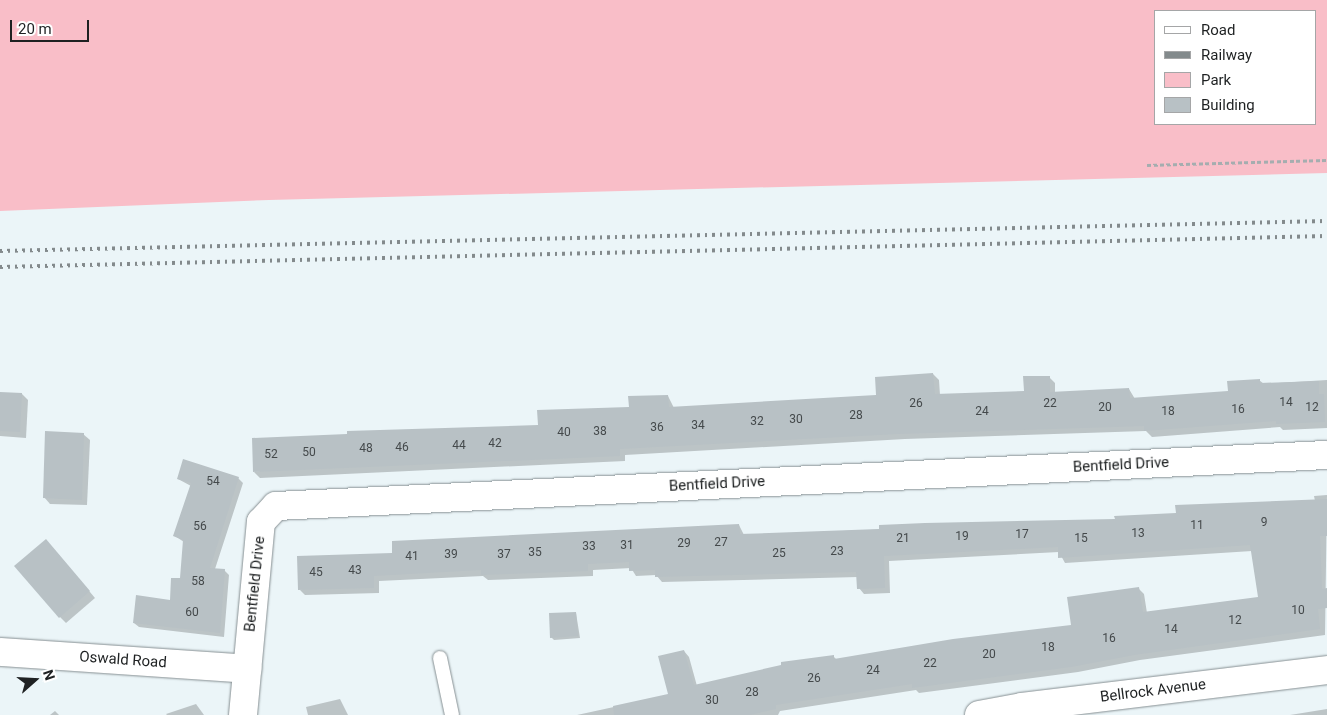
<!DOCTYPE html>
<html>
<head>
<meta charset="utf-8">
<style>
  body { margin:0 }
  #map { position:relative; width:1327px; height:715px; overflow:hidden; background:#ebf5f8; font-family:Roboto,sans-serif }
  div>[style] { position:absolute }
  .green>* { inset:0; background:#f9bec8 }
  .shadow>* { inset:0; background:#0003 }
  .building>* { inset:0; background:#b8c1c5 }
  .path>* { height:3px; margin-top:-1.5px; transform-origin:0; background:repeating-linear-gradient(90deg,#a5adaf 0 4px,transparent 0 6.5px) }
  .roads { filter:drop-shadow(0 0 1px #868f92) drop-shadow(0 0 1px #868f92) }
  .service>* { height:14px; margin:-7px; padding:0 7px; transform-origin:7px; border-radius:7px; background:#fff }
  .minor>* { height:28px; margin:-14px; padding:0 14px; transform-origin:14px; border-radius:14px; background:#fff }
  .rail>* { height:4px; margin-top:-2px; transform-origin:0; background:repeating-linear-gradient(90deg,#838a8c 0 2.5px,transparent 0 7.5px) }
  span { translate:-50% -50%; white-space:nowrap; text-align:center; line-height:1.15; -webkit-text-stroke:4px #fff; paint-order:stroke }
  .number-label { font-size:12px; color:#44494b }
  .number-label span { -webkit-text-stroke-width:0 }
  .street-label { font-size:15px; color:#1e2122 }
  .legend { position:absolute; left:1154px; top:10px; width:162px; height:115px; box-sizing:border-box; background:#fff; border:1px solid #a5a6a7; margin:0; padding:6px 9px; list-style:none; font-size:15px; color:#1e2122 }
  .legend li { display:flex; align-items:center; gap:10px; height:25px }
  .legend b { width:25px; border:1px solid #a5a6a7 }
  .north { position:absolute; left:10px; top:655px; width:50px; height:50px; -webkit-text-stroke:4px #fff; paint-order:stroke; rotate:71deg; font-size:14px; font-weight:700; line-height:20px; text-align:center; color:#1e2122 }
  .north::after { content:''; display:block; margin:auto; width:18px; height:22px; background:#1e2122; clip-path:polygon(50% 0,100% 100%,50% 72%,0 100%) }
  .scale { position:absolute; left:10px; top:20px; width:79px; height:22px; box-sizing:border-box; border:2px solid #1e2122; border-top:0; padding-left:6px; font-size:15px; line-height:18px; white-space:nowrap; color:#1e2122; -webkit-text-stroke:4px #fff; paint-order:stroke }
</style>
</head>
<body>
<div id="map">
  <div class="green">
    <div style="clip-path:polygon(evenodd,0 0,1327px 0,1327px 173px,269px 200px,0 211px,0 0,1156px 11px,1316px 11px,1316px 124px,1156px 124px,1156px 11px)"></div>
  </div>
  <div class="shadow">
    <div style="clip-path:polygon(933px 374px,939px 380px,940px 395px,1025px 393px,1049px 377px,1055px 383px,1055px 393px,1129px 389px,1135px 399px,1230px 392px,1259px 380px,1264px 384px,1327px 380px,1327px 428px,1283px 430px,1280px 427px,1152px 437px,1146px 431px,905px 439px,625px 455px,625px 461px,260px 478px,254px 472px,539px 426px,630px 408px,668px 396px,674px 408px,877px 396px)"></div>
    <div style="clip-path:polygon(0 393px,22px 394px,28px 400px,26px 438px,0 436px)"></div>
    <div style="clip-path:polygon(83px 434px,90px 440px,87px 505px,50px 504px,44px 497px)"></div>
    <div style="clip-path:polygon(238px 478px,243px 483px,215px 569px,224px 570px,229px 575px,224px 637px,139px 627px,134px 623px,171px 601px,181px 580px,184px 542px,175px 536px,191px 486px,178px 479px)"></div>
    <div style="clip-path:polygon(1327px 495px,1325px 635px,1140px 660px,1078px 672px,919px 693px,916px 690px,780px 711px,778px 715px,577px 715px,669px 695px,684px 651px,689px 657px,697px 686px,833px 656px,837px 660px,1072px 626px,1139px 589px,1144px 594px,1147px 613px,1259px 598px,1252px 551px,1065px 563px,1059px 552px,889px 561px,890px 593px,864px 594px,859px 588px,858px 577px,662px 582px,656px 575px,636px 576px,631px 568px,593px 570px,593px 576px,488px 580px,483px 576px,379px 581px,379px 593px,305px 595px,300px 590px,394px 554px,393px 543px,739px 525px,744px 535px,1116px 520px,1315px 501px,1314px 496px)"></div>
    <div style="clip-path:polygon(52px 547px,95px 598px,66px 623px,60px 617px)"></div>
    <div style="clip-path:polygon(576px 613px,580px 638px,554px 640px,551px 637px)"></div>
    <div style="clip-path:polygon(340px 699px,348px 715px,308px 715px,306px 707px)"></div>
    <div style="clip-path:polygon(196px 704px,204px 715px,167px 715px,166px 714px)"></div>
    <div style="clip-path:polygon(1327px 709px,1327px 715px,1290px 715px)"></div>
    <div style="clip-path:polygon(55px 711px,59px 715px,50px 715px)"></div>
  </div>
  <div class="building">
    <div style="clip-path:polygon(933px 373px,935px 394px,1024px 391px,1023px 376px,1050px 376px,1050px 392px,1129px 388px,1130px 398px,1228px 391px,1227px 381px,1260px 379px,1260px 383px,1319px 381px,1319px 394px,1324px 394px,1325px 422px,1276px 424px,1276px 421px,1144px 431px,1144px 426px,898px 434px,620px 449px,620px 456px,253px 472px,252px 438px,347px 434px,347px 431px,538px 425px,537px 410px,629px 407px,628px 396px,668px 395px,669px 407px,876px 395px,875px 377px)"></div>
    <div style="clip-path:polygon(0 392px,22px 393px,20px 432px,0 431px)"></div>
    <div style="clip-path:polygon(45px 431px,84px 433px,82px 500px,43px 498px)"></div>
    <div style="clip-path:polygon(183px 459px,239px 477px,210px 568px,225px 569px,220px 633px,133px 623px,136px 595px,170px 600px,171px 578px,180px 578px,183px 540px,173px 536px,191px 483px,177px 479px)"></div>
    <div style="clip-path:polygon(1327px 499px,1327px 536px,1320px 536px,1322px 589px,1327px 588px,1327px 608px,1318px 609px,1320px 629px,1134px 655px,1071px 667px,912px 688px,912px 684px,776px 705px,776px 709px,750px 715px,614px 715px,613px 706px,668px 694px,658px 656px,684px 650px,694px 685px,781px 665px,781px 662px,834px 655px,834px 659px,953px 639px,1071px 625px,1067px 597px,1139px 587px,1143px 612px,1258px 597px,1250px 545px,1058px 558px,1058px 547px,884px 556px,885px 588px,857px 589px,856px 572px,655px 577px,655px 570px,629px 571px,629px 562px,588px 564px,588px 571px,481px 575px,481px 570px,374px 576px,374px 588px,298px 590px,297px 556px,392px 553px,392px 541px,739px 524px,740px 534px,879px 529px,879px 525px,925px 523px,1115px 519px,1114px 516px,1176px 513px,1175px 505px)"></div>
    <div style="clip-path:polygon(46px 539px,90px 591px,59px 618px,14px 566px)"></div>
    <div style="clip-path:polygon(576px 612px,578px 636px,550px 638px,549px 613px)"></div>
  </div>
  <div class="path">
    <div style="left:1147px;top:165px;width:180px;rotate:-1.6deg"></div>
  </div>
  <div class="roads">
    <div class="service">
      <div style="left:440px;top:658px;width:58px;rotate:78.1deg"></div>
    </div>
    <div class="minor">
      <div style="left:0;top:652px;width:248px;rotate:3.9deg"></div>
      <div style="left:243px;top:715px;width:194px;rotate:-84.7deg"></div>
      <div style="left:261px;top:522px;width:22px;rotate:-47deg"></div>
      <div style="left:276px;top:506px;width:1052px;rotate:-2.78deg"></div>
      <div style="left:979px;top:715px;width:44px;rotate:-10.5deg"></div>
      <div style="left:1022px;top:707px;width:307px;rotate:-6.9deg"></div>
    </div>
  </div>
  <div class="rail">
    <div style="left:0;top:251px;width:1327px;rotate:-1.3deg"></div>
    <div style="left:0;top:267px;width:1327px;rotate:-1.34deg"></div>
  </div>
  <div class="number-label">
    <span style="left:1286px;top:403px">14</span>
    <span style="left:916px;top:404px">26</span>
    <span style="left:1050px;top:404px">22</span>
    <span style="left:1105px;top:408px">20</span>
    <span style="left:1312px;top:408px">12</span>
    <span style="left:1238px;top:410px">16</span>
    <span style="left:982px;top:412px">24</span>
    <span style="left:1168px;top:412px">18</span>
    <span style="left:856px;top:416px">28</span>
    <span style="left:796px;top:420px">30</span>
    <span style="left:757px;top:422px">32</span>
    <span style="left:698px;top:426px">34</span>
    <span style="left:657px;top:428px">36</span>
    <span style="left:600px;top:432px">38</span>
    <span style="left:564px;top:433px">40</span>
    <span style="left:495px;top:444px">42</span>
    <span style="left:459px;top:446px">44</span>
    <span style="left:402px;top:448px">46</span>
    <span style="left:366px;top:449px">48</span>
    <span style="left:309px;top:453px">50</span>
    <span style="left:271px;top:455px">52</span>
    <span style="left:213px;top:482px">54</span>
    <span style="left:1264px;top:523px">9</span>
    <span style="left:1197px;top:526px">11</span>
    <span style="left:200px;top:527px">56</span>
    <span style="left:1138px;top:534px">13</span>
    <span style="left:1022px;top:535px">17</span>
    <span style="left:962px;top:537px">19</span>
    <span style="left:903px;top:539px">21</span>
    <span style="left:1081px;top:539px">15</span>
    <span style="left:721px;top:543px">27</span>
    <span style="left:684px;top:544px">29</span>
    <span style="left:627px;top:546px">31</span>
    <span style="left:589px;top:547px">33</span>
    <span style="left:837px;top:552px">23</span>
    <span style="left:535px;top:553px">35</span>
    <span style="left:779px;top:554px">25</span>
    <span style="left:451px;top:555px">39</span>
    <span style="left:504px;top:555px">37</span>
    <span style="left:412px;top:557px">41</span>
    <span style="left:355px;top:571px">43</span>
    <span style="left:316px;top:573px">45</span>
    <span style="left:198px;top:582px">58</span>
    <span style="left:1298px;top:611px">10</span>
    <span style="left:192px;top:613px">60</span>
    <span style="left:1235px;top:621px">12</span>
    <span style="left:1171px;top:630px">14</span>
    <span style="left:1109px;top:639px">16</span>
    <span style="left:1048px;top:648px">18</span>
    <span style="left:989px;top:655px">20</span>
    <span style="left:930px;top:664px">22</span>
    <span style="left:873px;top:671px">24</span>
    <span style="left:814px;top:679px">26</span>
    <span style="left:752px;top:693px">28</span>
    <span style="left:712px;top:701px">30</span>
  </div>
  <div class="street-label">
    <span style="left:1121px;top:465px;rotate:-3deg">Bentfield Drive</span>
    <span style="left:717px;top:484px;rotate:-3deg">Bentfield Drive</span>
    <span style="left:255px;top:584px;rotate:-84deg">Bentfield Drive</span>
    <span style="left:123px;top:660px;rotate:4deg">Oswald Road</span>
    <span style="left:1153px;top:691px;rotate:-7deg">Bellrock Avenue</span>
  </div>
  <ul class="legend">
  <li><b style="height:6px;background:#fff"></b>Road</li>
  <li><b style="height:6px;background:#838a8c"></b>Railway</li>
  <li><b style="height:14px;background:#f9bec8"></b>Park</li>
  <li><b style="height:14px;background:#b8c1c5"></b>Building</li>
  </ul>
  <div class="north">N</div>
  <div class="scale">20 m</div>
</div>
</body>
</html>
